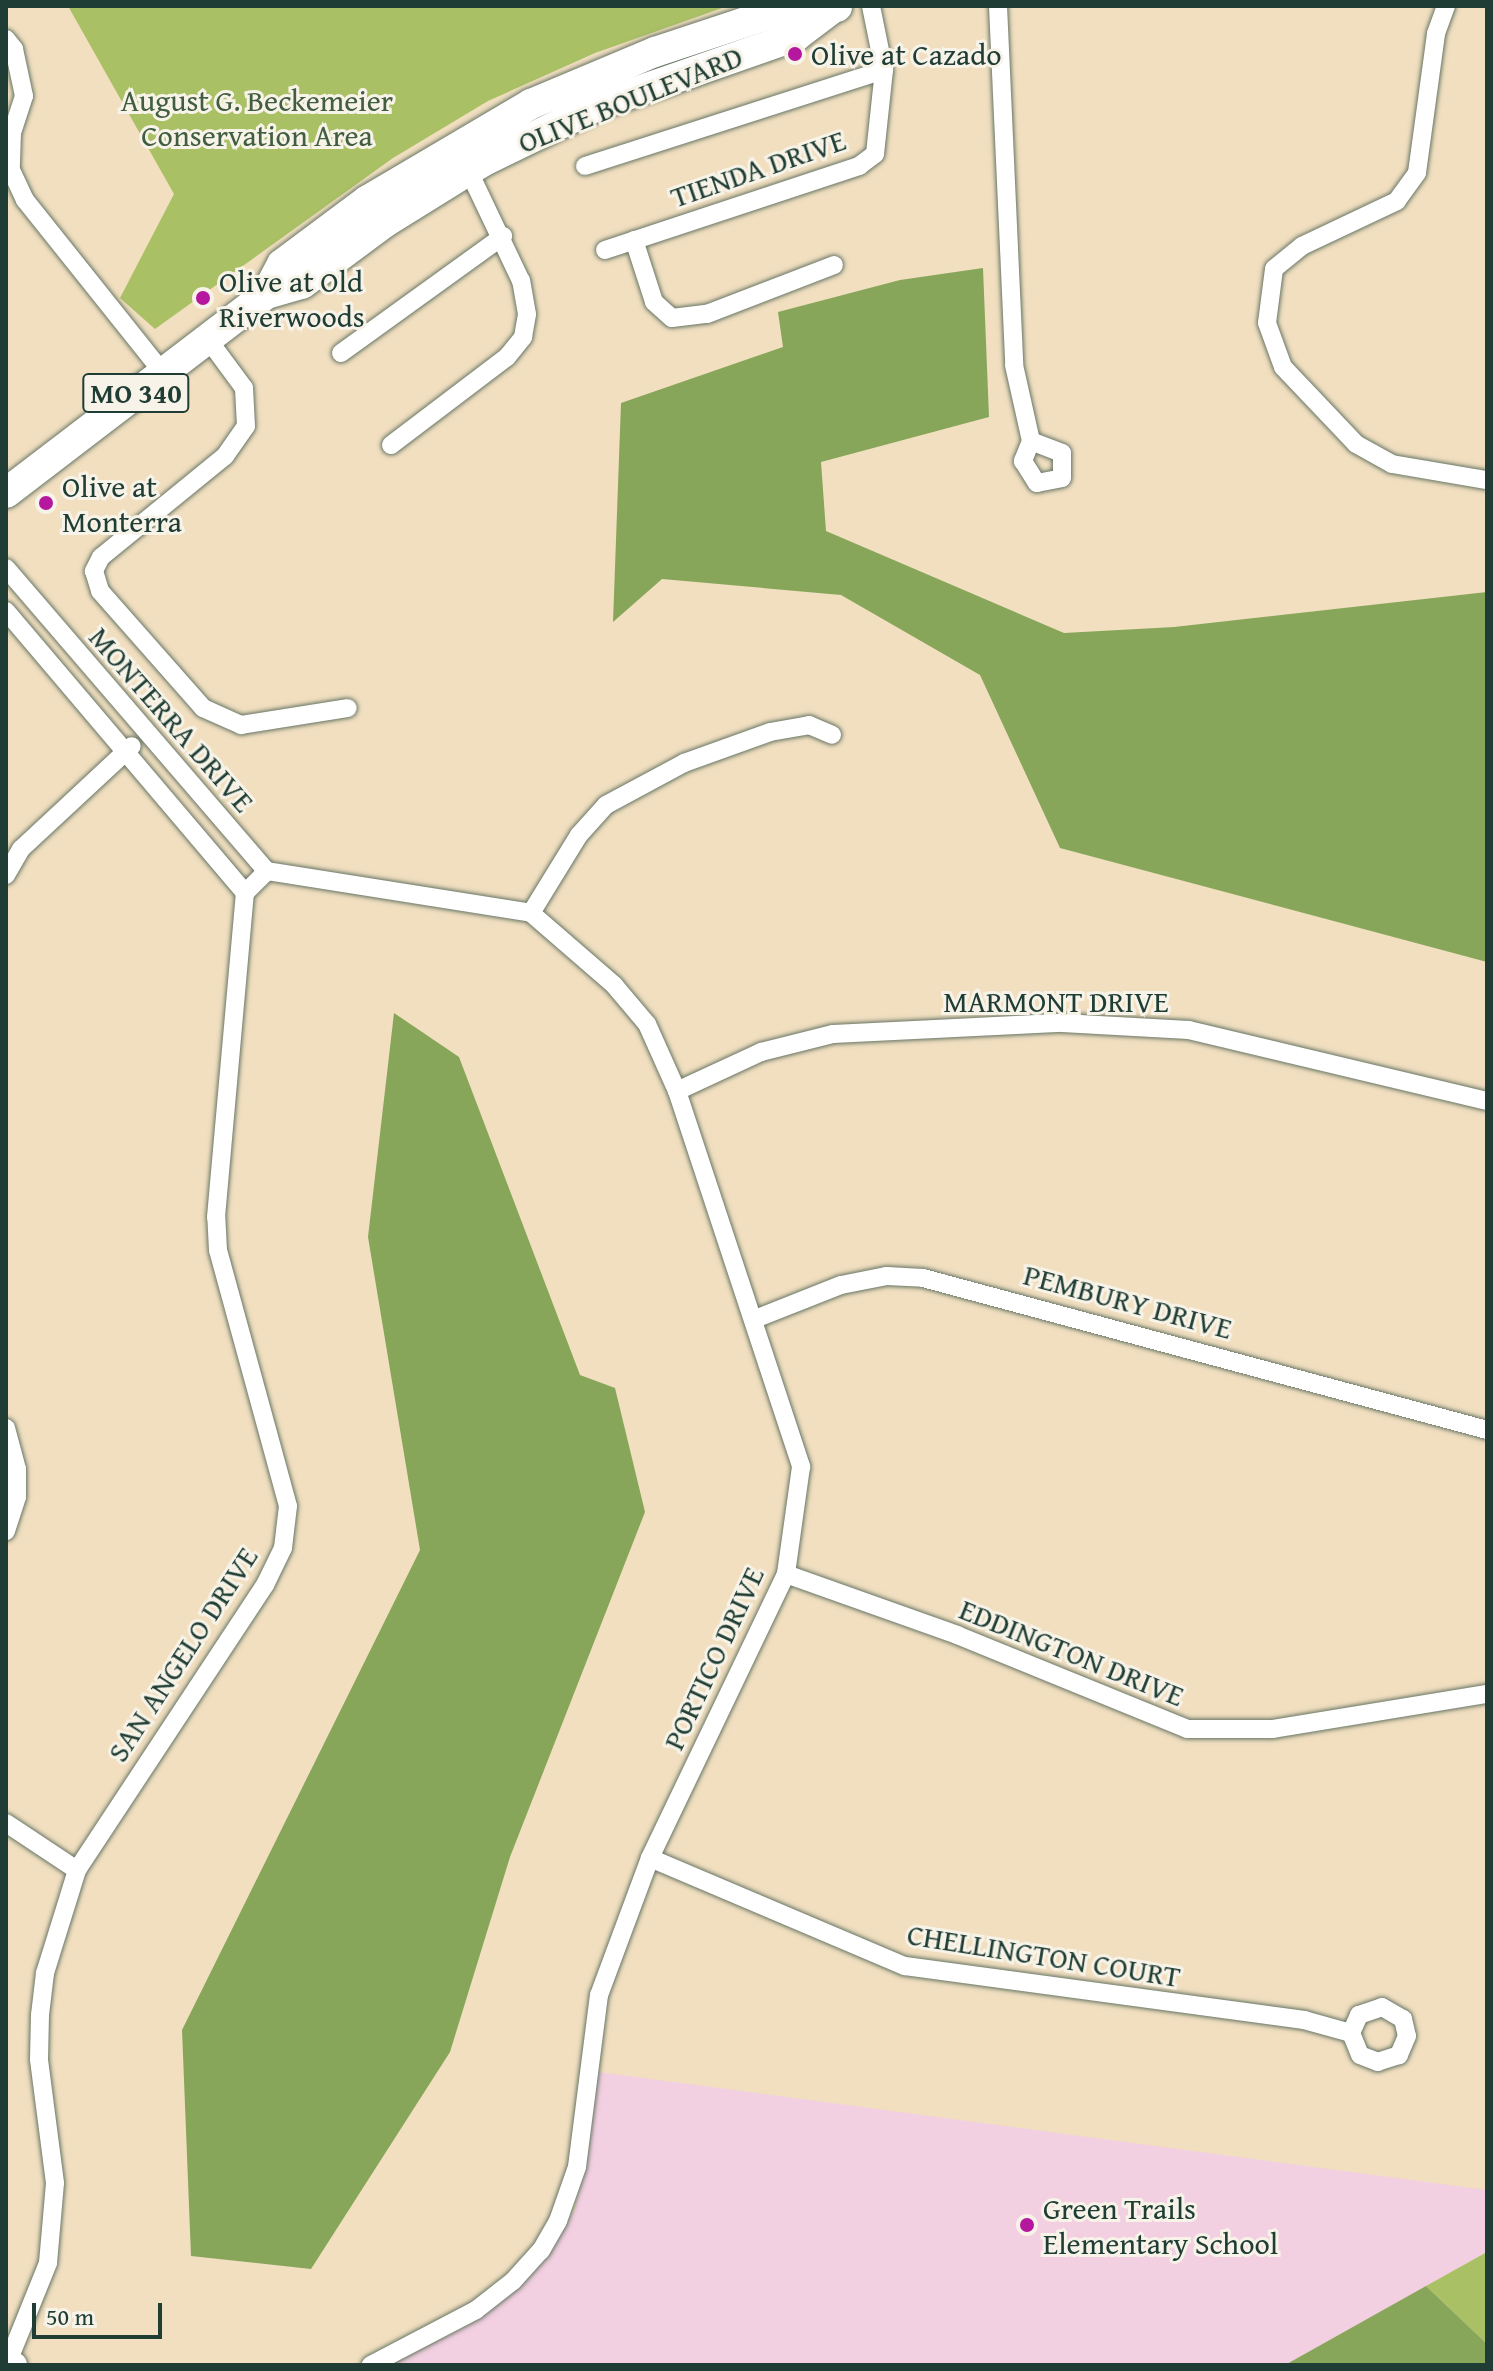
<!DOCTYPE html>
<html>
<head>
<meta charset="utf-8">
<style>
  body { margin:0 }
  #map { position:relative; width:1493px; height:2371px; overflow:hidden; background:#f1dfc0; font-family:"Gentium Book Plus",serif }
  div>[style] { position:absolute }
  .built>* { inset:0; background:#f2cfe1 }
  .green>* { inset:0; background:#aac065 }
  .forest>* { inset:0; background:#87a65a }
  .roads { filter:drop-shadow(0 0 2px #687665) drop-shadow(0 0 2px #687665) }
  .street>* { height:18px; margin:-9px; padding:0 9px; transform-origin:9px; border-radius:9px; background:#fff }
  .secondary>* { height:26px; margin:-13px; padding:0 13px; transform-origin:13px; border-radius:13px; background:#fff }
  .primary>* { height:30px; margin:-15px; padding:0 15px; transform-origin:15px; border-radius:15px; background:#fff }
  .dots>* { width:22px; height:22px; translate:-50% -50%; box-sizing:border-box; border:4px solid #f7f3e8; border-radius:50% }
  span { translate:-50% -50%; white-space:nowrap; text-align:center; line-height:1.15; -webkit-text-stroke:6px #f7f3e8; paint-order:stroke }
  .shield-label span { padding:2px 6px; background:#f7f3e8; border:2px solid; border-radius:6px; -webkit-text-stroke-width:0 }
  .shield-label { font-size:28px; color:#1f3d34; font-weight:700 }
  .poi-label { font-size:30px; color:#1f3d34 }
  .left { translate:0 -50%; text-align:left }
  .street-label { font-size:30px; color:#1f3d34 }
  .park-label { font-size:30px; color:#425e40 }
  .frame { position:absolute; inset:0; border:8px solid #1f3d34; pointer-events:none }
  .scale { position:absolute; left:32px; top:2303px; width:130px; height:36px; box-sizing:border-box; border:4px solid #1f3d34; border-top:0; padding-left:10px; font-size:24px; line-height:28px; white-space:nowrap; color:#1f3d34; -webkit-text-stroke:6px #f7f3e8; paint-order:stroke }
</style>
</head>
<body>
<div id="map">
  <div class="built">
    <div style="clip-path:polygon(598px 2072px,1487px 2190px,1487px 2252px,1285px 2365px,389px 2365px,473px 2323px,544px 2261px,575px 2210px)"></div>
  </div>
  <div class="green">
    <div style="clip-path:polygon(68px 6px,728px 6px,595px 53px,488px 101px,393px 158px,155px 329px,120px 298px,174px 194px)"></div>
    <div style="clip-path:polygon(1487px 2252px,1487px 2344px,1426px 2286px)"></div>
  </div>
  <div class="forest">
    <div style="clip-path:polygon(983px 268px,989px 417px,821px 462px,826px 531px,1064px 633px,1174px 627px,1487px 592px,1487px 962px,1060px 848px,980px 675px,841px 595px,662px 579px,613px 622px,621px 403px,783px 347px,778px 312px,900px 280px)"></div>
    <div style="clip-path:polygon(394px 1013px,459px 1057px,580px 1375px,615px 1388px,645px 1512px,510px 1857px,450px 2052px,311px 2269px,191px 2256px,182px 2030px,420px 1550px,368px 1237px)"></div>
    <div style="clip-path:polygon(1426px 2286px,1487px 2344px,1487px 2365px,1285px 2365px)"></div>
  </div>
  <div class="roads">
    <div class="street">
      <div style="left:998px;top:6px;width:359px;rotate:87.4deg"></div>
      <div style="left:1014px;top:365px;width:78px;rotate:77.4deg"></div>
      <div style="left:1031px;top:441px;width:22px;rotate:112deg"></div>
      <div style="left:1023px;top:461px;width:26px;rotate:58deg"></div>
      <div style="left:1037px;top:483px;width:25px;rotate:-11deg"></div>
      <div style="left:1062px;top:478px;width:25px;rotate:-90deg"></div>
      <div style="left:1062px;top:453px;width:33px;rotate:-159deg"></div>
      <div style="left:1446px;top:6px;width:30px;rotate:110deg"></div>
      <div style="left:1436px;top:34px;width:140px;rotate:97.8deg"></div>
      <div style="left:1417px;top:173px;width:34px;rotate:126deg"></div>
      <div style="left:1397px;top:201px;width:105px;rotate:154.7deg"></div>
      <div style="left:1302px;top:246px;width:36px;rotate:141deg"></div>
      <div style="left:1274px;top:269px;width:54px;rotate:97.4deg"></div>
      <div style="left:1267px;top:323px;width:47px;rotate:70deg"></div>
      <div style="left:1283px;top:367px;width:106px;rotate:46.5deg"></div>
      <div style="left:1356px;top:444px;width:41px;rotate:29.1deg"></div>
      <div style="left:1392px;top:464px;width:96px;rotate:9.6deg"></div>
      <div style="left:6px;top:39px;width:13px;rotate:51deg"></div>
      <div style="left:14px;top:49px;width:48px;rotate:78deg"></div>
      <div style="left:24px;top:96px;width:39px;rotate:108deg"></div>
      <div style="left:12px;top:133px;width:37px;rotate:92deg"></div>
      <div style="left:11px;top:170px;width:33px;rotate:65deg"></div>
      <div style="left:25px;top:200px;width:221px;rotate:51.4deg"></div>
      <div style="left:585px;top:166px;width:314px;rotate:-17.8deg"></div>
      <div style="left:634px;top:240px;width:65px;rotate:72.1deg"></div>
      <div style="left:654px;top:302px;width:24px;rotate:42deg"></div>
      <div style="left:672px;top:318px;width:35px;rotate:-7deg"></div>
      <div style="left:707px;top:314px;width:136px;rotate:-21.1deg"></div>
      <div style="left:605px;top:250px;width:268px;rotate:-18.3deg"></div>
      <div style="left:859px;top:166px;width:20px;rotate:-37deg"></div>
      <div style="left:875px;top:154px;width:84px;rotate:-83.9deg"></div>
      <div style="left:884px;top:70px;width:65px;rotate:-101.5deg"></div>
      <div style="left:207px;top:338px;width:62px;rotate:53.5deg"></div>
      <div style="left:244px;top:388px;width:38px;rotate:87deg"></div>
      <div style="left:246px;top:426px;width:37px;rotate:125deg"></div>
      <div style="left:225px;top:456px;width:160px;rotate:140.8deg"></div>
      <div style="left:101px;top:557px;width:16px;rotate:117deg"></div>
      <div style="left:94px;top:571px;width:21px;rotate:73deg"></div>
      <div style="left:100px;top:591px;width:156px;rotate:48.6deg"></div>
      <div style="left:203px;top:708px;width:42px;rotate:24.1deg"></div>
      <div style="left:241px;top:725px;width:108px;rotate:-9deg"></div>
      <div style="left:341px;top:353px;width:200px;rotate:-35.8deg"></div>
      <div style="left:391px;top:445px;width:146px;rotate:-37.2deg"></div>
      <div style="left:507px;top:357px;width:26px;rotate:-51deg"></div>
      <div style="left:523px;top:337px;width:23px;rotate:-80deg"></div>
      <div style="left:527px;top:314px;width:34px;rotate:-100deg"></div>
      <div style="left:521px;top:281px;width:128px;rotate:-115.4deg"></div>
      <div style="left:6px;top:568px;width:400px;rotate:49.3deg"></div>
      <div style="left:267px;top:871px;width:267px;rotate:9deg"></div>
      <div style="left:531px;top:913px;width:110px;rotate:40.9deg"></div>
      <div style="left:614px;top:985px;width:51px;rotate:49.8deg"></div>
      <div style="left:647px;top:1024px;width:73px;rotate:65.9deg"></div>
      <div style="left:677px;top:1091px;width:396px;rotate:71.7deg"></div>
      <div style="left:801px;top:1467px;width:108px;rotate:98deg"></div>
      <div style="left:786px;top:1574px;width:315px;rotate:115.6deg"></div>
      <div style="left:650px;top:1858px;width:146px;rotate:110.4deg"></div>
      <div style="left:599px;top:1995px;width:173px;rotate:97.3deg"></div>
      <div style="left:577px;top:2167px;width:57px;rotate:109.4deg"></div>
      <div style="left:558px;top:2221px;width:34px;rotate:120deg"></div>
      <div style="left:541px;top:2250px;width:42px;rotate:132.1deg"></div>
      <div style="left:513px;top:2281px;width:47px;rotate:141.9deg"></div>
      <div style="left:476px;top:2310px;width:119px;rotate:152.4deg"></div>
      <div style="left:6px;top:611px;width:370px;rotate:49.7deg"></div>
      <div style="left:6px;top:875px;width:30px;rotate:-60deg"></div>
      <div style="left:21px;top:849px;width:151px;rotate:-42.9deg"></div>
      <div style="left:531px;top:913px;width:92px;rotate:-58.4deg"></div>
      <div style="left:579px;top:835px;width:40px;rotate:-48deg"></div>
      <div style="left:606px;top:805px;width:89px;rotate:-28.3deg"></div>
      <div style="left:684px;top:763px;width:91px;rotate:-19.8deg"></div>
      <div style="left:770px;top:732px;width:40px;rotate:-10deg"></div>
      <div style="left:809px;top:725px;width:25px;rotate:23deg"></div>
      <div style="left:677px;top:1091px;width:93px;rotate:-24.9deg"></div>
      <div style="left:761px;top:1052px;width:74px;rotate:-14deg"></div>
      <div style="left:833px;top:1034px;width:229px;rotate:-2.8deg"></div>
      <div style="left:1062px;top:1023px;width:127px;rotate:3.2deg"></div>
      <div style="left:1189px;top:1030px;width:306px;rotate:13.4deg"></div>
      <div style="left:755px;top:1319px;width:92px;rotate:-21.6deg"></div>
      <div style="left:841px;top:1285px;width:47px;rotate:-11.1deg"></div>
      <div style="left:887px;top:1276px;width:36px;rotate:3deg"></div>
      <div style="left:923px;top:1278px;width:584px;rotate:15.08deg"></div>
      <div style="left:6px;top:1428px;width:42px;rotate:75deg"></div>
      <div style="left:17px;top:1469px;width:28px;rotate:90deg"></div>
      <div style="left:17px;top:1497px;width:36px;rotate:108deg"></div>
      <div style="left:786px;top:1574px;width:182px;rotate:19.6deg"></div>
      <div style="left:957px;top:1635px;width:248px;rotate:22.2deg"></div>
      <div style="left:1187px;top:1729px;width:86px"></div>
      <div style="left:1273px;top:1729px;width:217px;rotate:-9.3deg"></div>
      <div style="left:6px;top:1823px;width:85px;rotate:33.5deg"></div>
      <div style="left:650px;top:1858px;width:277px;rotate:23deg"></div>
      <div style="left:905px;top:1966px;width:403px;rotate:7.7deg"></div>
      <div style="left:1304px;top:2020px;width:49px;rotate:15.5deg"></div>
      <div style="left:1351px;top:2033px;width:20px;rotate:-66deg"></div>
      <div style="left:1359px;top:2015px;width:24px;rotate:-19deg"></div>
      <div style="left:1382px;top:2007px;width:24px;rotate:30deg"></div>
      <div style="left:1403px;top:2019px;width:17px;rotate:77deg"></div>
      <div style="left:1407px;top:2036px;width:21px;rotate:113deg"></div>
      <div style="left:1399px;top:2055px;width:22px;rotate:162deg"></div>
      <div style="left:1378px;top:2062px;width:19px;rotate:-159deg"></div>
      <div style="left:1360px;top:2055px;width:24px;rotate:-112deg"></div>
      <div style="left:8px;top:2362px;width:107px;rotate:-68deg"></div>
      <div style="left:48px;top:2263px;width:80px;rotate:-85deg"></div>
      <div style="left:55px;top:2183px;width:125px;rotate:-97.4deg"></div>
      <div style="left:39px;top:2059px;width:44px;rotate:-88.7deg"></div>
      <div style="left:40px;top:2015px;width:42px;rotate:-83.2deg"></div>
      <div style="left:45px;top:1973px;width:108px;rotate:-72.7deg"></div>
      <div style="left:77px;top:1870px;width:341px;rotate:-56.6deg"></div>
      <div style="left:265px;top:1585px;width:41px;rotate:-64.1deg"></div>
      <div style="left:283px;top:1548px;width:42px;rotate:-83.2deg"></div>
      <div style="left:288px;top:1506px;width:265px;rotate:-105.3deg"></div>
      <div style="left:218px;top:1250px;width:33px;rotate:-93deg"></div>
      <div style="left:216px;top:1217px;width:325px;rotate:-84.9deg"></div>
      <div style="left:245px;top:893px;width:31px;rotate:-45deg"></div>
    </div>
    <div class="secondary">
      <div style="left:6px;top:2361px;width:9px;rotate:27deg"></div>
    </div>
    <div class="primary">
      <div style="left:266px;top:294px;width:34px;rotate:-62deg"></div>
      <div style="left:282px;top:264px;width:107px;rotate:-36.7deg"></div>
      <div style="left:368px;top:200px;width:189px;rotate:-30.5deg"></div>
      <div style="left:531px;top:104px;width:134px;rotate:-22.8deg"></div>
      <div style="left:655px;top:52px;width:140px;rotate:-18.3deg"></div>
      <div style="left:788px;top:8px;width:49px;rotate:-1.2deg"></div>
      <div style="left:6px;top:493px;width:327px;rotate:-37.4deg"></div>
      <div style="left:266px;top:294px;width:37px;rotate:-16deg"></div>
      <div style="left:302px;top:284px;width:102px;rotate:-36.6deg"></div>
      <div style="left:384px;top:223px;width:118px;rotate:-31.8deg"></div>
      <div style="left:484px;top:161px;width:130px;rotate:-26deg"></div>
      <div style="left:601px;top:104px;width:207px;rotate:-19.2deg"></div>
      <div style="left:796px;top:36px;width:46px;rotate:-37.1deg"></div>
    </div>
  </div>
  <div class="dots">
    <div style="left:795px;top:54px;background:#b5179e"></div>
    <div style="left:203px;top:298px;background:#b5179e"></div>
    <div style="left:46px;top:503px;background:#b5179e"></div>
    <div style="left:1027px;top:2225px;background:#b5179e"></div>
  </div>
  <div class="shield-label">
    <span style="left:136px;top:393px">MO 340</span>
  </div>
  <div class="poi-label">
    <span class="left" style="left:811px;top:54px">Olive at Cazado</span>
    <span class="left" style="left:219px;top:298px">Olive at Old<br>Riverwoods</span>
    <span class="left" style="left:62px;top:503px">Olive at<br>Monterra</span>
    <span class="left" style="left:1043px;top:2225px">Green Trails<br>Elementary School</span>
  </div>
  <div class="street-label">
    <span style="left:630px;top:99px;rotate:-22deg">OLIVE BOULEVARD</span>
    <span style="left:758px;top:168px;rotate:-19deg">TIENDA DRIVE</span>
    <span style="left:172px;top:719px;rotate:49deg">MONTERRA DRIVE</span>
    <span style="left:1056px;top:1001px">MARMONT DRIVE</span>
    <span style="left:1128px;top:1301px;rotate:15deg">PEMBURY DRIVE</span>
    <span style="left:1072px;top:1652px;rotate:22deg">EDDINGTON DRIVE</span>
    <span style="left:182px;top:1654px;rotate:-57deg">SAN ANGELO DRIVE</span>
    <span style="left:713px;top:1658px;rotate:-65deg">PORTICO DRIVE</span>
    <span style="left:1044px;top:1955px;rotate:9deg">CHELLINGTON COURT</span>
  </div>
  <div class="park-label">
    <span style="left:257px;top:117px">August G. Beckemeier<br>Conservation Area</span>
  </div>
  <div class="frame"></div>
  <div class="scale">50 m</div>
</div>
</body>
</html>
